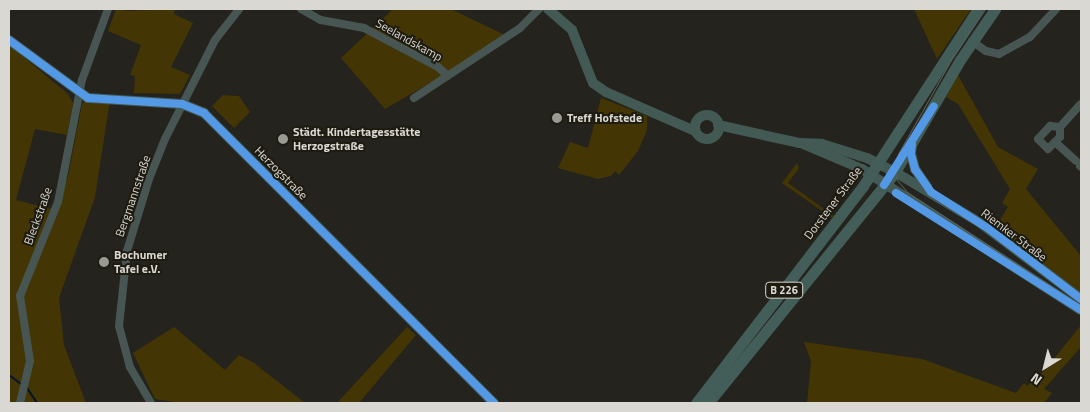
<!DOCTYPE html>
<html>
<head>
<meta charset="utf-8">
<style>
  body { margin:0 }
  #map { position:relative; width:1090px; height:412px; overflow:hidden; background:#24231d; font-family:"Titillium Web",sans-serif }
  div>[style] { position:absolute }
  .green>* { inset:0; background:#433604 }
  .stream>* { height:2px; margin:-1px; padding:0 1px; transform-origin:1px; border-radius:1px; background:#03142c }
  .street>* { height:8px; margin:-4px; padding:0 4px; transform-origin:4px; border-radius:4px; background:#475652 }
  .secondary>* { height:10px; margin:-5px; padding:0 5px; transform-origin:5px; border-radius:5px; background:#435953 }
  .secondary>.ring { margin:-5px; padding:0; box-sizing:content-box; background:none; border:10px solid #435953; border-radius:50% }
  .primary>* { height:11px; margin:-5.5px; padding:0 5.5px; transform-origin:5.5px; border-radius:5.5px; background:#435e58 }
  .tram>* { height:1px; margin:-0.5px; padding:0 0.5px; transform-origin:0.5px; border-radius:0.5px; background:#57615d }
  .cycleway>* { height:8px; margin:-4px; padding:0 4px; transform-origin:4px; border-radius:4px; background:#5399e6 }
  .dots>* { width:14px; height:14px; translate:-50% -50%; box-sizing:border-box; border:2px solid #1e1b11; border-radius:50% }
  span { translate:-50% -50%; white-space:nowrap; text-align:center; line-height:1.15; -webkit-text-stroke:4px #1e1b11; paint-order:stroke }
  .shield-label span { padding:1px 4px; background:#1e1b11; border:1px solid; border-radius:4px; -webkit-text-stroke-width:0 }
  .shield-label { font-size:11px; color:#dad8d2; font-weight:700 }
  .street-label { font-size:12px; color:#dad8d2 }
  .poi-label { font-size:12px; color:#dad8d2; font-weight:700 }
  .left { translate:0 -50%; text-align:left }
  .frame { position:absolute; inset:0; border:10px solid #dad8d2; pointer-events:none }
  .north { position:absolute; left:1020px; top:342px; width:50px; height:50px; -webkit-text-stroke:4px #1e1b11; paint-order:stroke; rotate:216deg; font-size:14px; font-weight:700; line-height:20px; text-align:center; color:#dad8d2 }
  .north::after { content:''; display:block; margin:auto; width:18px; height:22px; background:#dad8d2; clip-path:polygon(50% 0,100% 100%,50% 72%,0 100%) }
</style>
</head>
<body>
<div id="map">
  <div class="green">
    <div style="clip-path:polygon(116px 9px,128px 11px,175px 9px,174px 14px,193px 23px,171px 67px,190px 75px,180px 94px,134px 93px,135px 76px,130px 75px,141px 45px,108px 31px)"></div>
    <div style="clip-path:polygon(393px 9px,451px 9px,505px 35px,456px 68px,385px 109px,341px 58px)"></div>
    <div style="clip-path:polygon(914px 9px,971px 9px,937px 59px)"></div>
    <div style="clip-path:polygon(9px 45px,68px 94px,73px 103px,67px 135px,35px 129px,16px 200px,51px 209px,39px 238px,59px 203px,68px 176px,82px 104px,88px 98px,110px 100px,95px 197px,59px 298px,64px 345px,86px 403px,9px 403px)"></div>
    <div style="clip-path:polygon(958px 75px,998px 147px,1038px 169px,1026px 189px,1081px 256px,1081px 295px,995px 228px,1008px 207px,1002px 203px,1010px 189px,958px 104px,946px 97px)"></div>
    <div style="clip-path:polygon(223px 95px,239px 96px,250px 112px,234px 128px,212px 106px)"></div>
    <div style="clip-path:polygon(601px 98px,647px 116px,647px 130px,638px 151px,619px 175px,615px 171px,611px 176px,598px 179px,558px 168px,570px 142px,588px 148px)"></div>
    <div style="clip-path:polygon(797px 163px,799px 168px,788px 183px,834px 216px,832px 218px,782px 183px)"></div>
    <div style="clip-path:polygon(1081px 325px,1081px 347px,1044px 389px,1052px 393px,1044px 403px,807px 403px,811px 361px,804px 342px,922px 359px,1016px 393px,1024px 383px,1027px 386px,1044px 371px)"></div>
    <div style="clip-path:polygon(174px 327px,225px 370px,239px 355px,254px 363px,305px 403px,181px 403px,155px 399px,133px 353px)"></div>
    <div style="clip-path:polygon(407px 327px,416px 335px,359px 403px,337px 403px)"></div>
  </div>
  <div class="stream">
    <div style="left:9px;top:375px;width:15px;rotate:37deg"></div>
    <div style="left:27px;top:388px;width:18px;rotate:56deg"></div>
  </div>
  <div class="street">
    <div style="left:301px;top:9px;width:23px;rotate:29deg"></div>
    <div style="left:321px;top:20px;width:44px;rotate:10.5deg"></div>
    <div style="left:364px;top:28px;width:84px;rotate:27.8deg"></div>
    <div style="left:438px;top:67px;width:13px;rotate:42deg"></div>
    <div style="left:972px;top:41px;width:17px;rotate:36deg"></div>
    <div style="left:986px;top:51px;width:13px;rotate:13deg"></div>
    <div style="left:999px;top:54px;width:35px;rotate:-29deg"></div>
    <div style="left:1030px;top:37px;width:38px;rotate:-47deg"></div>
    <div style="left:414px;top:98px;width:127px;rotate:-33.4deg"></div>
    <div style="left:520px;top:28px;width:27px;rotate:-45deg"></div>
    <div style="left:1060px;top:127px;width:31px;rotate:-48deg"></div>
    <div style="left:1055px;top:142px;width:10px;rotate:135deg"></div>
    <div style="left:1048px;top:149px;width:14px;rotate:-135deg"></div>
    <div style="left:1038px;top:139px;width:18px;rotate:-47deg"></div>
    <div style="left:1050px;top:126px;width:10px;rotate:6deg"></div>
    <div style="left:1060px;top:127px;width:10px;rotate:90deg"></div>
    <div style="left:1060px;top:137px;width:7px;rotate:135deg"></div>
    <div style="left:1055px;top:142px;width:28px;rotate:42deg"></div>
    <div style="left:1080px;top:166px;width:1px;rotate:45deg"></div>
    <div style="left:20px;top:403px;width:43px;rotate:-76.6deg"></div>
    <div style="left:30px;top:361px;width:66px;rotate:-98.7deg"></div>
    <div style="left:20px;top:296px;width:101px;rotate:-68deg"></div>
    <div style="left:58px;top:202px;width:124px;rotate:-78.9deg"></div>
    <div style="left:82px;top:80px;width:76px;rotate:-69.9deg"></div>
    <div style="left:151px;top:403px;width:42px;rotate:-120.3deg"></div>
    <div style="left:130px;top:367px;width:42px;rotate:-105deg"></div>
    <div style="left:119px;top:326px;width:75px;rotate:-83.9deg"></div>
    <div style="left:127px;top:251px;width:75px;rotate:-73deg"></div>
    <div style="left:149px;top:179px;width:43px;rotate:-68.2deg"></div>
    <div style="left:165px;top:139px;width:111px;rotate:-63.2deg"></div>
    <div style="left:215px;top:40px;width:39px;rotate:-52deg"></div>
  </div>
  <div class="secondary">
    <div style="left:548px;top:9px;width:32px;rotate:41deg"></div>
    <div style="left:572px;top:30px;width:57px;rotate:68.4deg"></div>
    <div style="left:593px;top:83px;width:16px;rotate:35deg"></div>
    <div style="left:606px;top:92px;width:97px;rotate:23.7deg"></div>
    <div style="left:9px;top:40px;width:98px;rotate:36.3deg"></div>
    <div style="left:88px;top:98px;width:94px;rotate:3.7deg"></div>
    <div style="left:182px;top:104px;width:24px;rotate:22deg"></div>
    <div style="left:204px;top:113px;width:410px;rotate:45deg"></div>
    <div class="ring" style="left:695px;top:115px;width:14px;height:14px"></div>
    <div style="left:718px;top:125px;width:83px;rotate:12.5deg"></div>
    <div style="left:799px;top:143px;width:23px;rotate:2deg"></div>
    <div style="left:822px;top:144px;width:47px;rotate:17.3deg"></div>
    <div style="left:867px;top:158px;width:31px;rotate:27deg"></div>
    <div style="left:895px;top:172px;width:98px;rotate:30.8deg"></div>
    <div style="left:979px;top:222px;width:128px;rotate:37deg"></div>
    <div style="left:803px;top:144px;width:64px;rotate:23deg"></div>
    <div style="left:862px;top:169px;width:260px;rotate:32.8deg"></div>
    <div style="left:912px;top:144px;width:10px;rotate:96deg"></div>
    <div style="left:911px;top:154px;width:16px;rotate:75deg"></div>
    <div style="left:915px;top:169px;width:22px;rotate:56deg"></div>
  </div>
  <div class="primary">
    <div style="left:696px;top:403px;width:274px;rotate:-52.4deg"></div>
    <div style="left:863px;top:186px;width:211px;rotate:-57deg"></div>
    <div style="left:708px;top:403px;width:297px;rotate:-51deg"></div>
    <div style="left:895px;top:172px;width:129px;rotate:-59.9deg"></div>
    <div style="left:960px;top:60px;width:62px;rotate:-55.5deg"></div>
  </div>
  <div class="tram">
    <div style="left:985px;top:9px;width:61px;rotate:123.7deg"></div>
    <div style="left:951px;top:60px;width:108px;rotate:119.4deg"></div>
    <div style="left:898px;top:154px;width:15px;rotate:106deg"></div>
    <div style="left:894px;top:168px;width:12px;rotate:76deg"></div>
    <div style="left:897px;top:180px;width:16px;rotate:50deg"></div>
    <div style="left:907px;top:192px;width:208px;rotate:33.2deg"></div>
  </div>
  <div class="cycleway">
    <div style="left:9px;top:40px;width:98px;rotate:36.3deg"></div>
    <div style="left:88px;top:98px;width:94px;rotate:3.7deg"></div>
    <div style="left:182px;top:104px;width:24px;rotate:22deg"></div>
    <div style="left:204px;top:113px;width:410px;rotate:45deg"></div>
    <div style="left:912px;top:144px;width:10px;rotate:96deg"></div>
    <div style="left:911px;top:154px;width:16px;rotate:75deg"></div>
    <div style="left:915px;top:169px;width:28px;rotate:55deg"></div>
    <div style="left:931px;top:192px;width:69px;rotate:32.5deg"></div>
    <div style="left:989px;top:229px;width:116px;rotate:37.3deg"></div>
    <div style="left:884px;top:185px;width:93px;rotate:-57.7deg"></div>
    <div style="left:896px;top:193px;width:219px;rotate:32.3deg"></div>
  </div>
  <div class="dots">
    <div style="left:557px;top:118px;background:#9a9993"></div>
    <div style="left:283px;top:139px;background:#9a9993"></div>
    <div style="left:104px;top:262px;background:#9a9993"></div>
  </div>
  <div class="shield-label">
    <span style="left:784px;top:290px">B 226</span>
  </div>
  <div class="street-label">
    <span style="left:409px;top:40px;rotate:29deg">Seelandskamp</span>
    <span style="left:281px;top:173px;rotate:45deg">Herzogstraße</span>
    <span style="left:133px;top:196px;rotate:-71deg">Bergmannstraße</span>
    <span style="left:833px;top:203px;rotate:-53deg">Dorstener Straße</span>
    <span style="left:38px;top:216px;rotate:-70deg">Bleckstraße</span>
    <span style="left:1014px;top:235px;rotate:37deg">Riemker Straße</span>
  </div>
  <div class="poi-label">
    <span class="left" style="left:567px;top:118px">Treff Hofstede</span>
    <span class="left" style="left:293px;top:139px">Städt. Kindertagesstätte<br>Herzogstraße</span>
    <span class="left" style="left:114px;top:262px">Bochumer<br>Tafel e.V.</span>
  </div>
  <div class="frame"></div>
  <div class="north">N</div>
</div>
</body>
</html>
